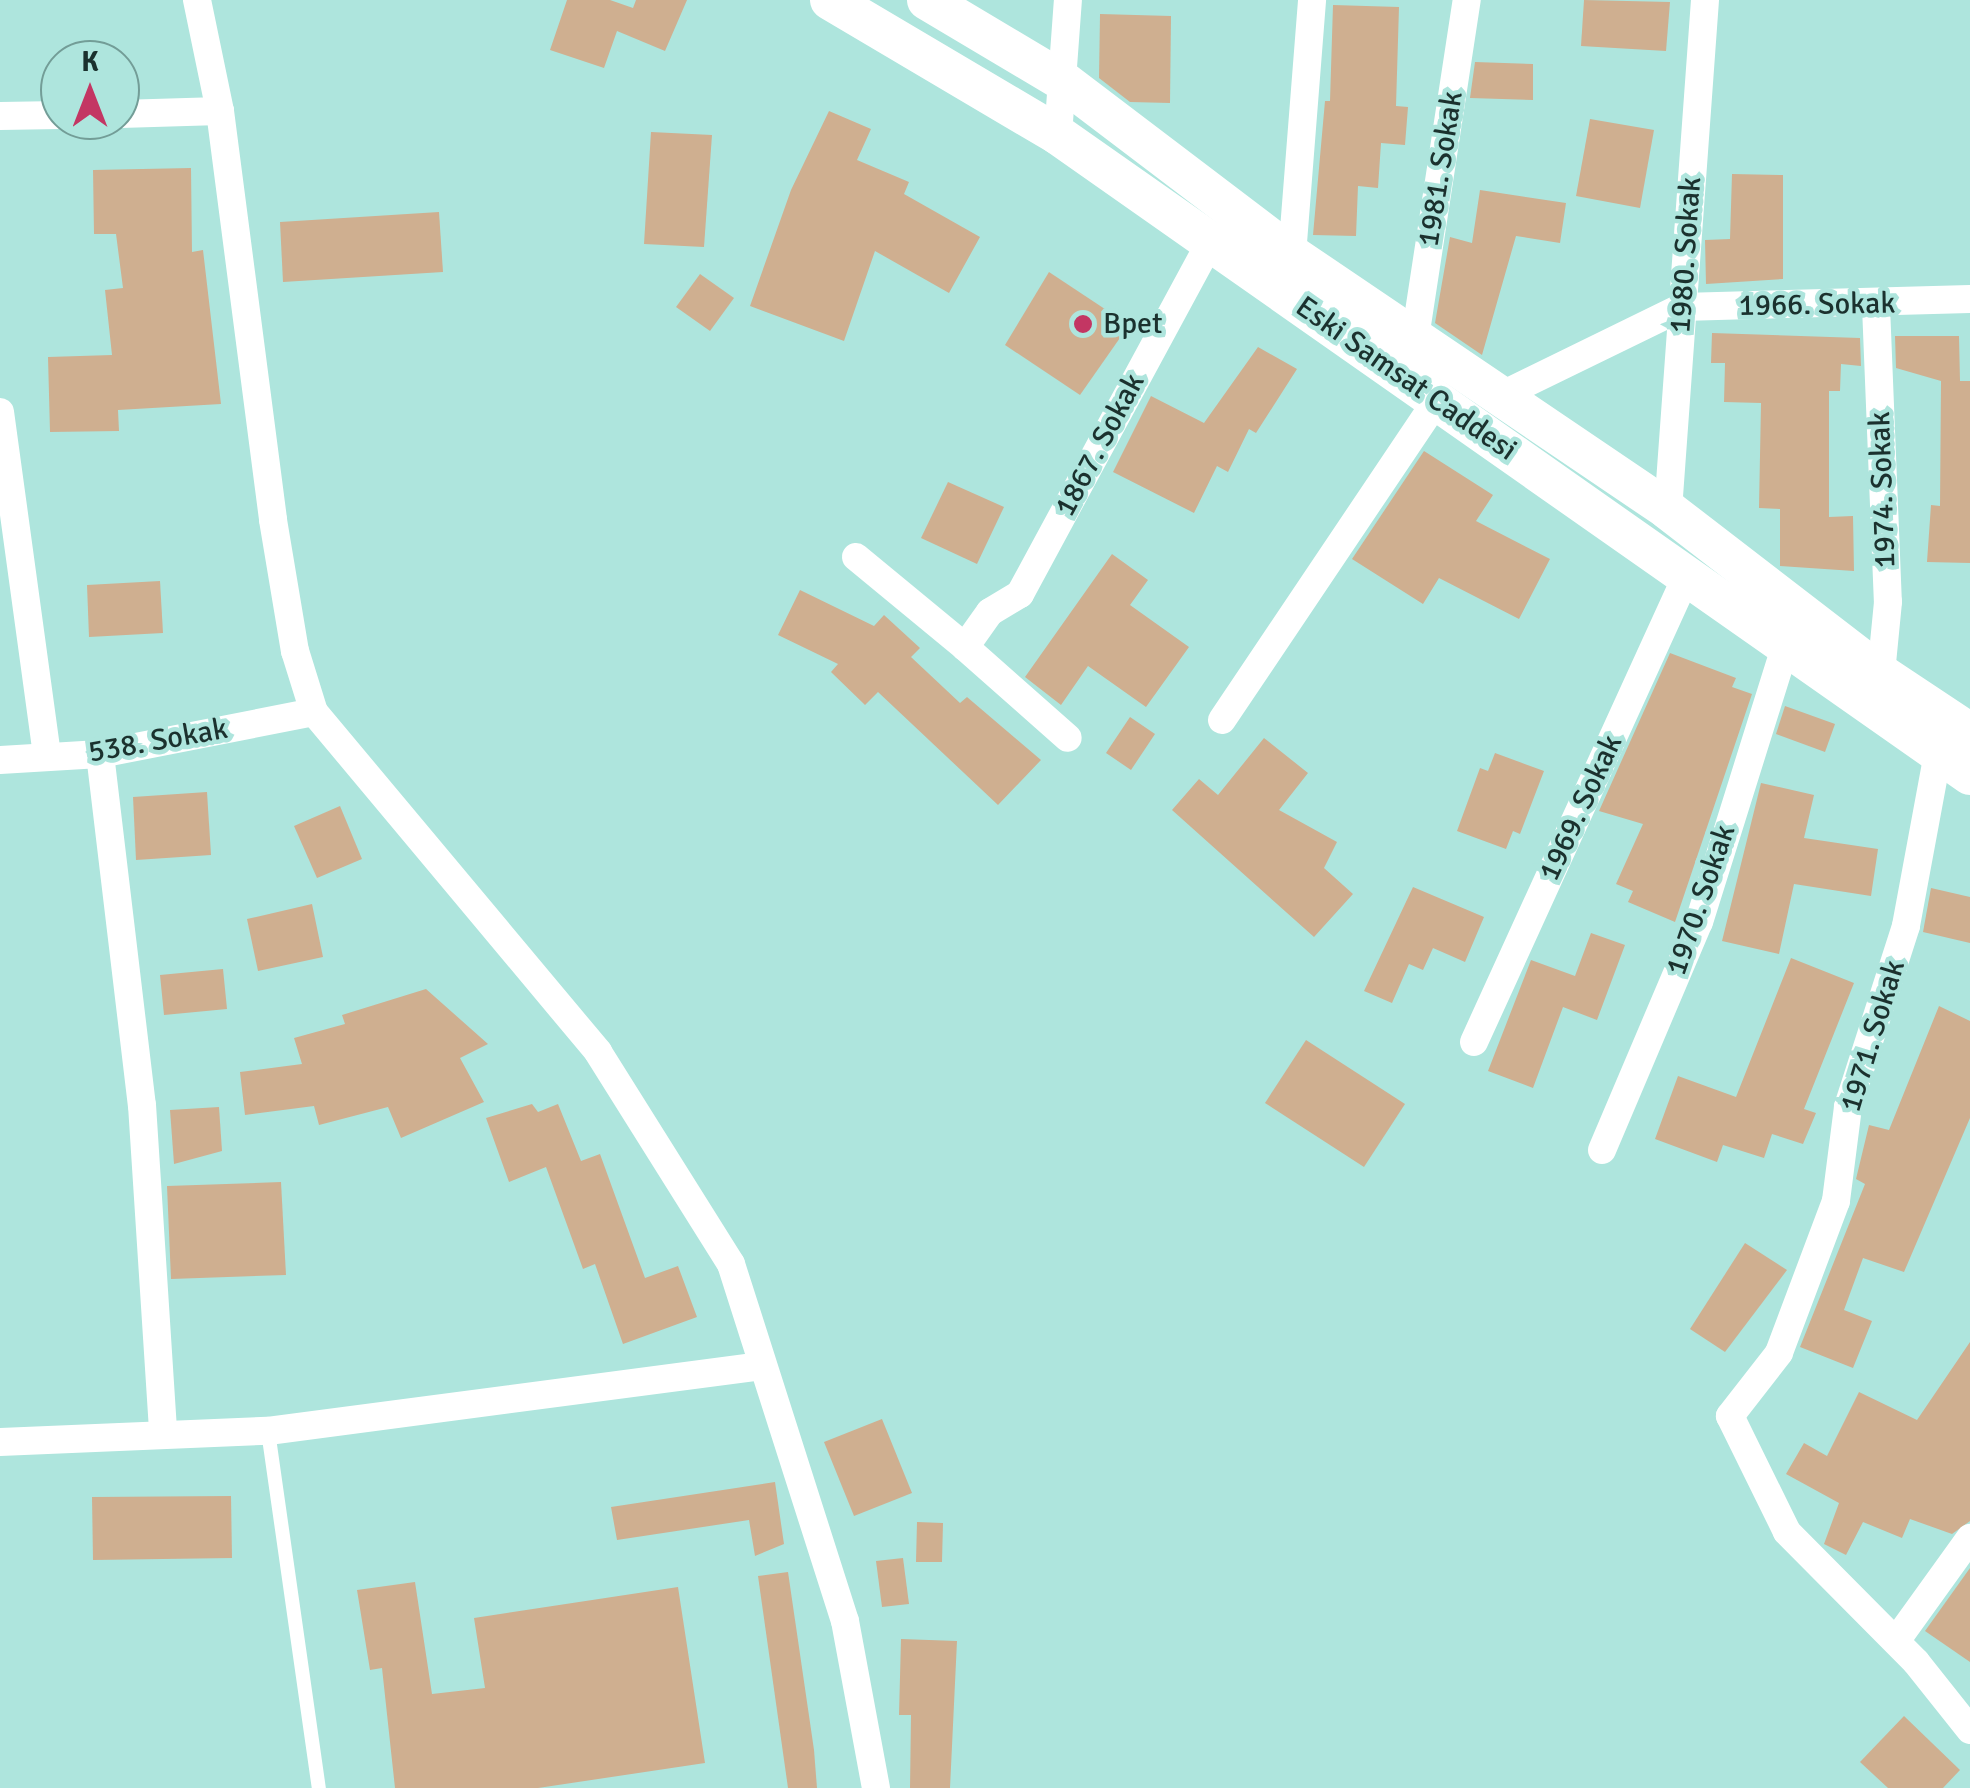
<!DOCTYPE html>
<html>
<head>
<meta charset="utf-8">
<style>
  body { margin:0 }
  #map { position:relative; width:1970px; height:1788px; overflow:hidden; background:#aee5dd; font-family:Signika,sans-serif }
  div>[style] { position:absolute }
  .building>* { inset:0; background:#cfaf90 }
  .lane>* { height:14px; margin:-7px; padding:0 7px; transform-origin:7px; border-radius:7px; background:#fff }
  .street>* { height:28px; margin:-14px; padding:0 14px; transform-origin:14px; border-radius:14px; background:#fff }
  .secondary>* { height:40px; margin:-20px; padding:0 20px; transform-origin:20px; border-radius:20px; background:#fff }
  .dots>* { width:28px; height:28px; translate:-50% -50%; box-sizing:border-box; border:5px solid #aee5dd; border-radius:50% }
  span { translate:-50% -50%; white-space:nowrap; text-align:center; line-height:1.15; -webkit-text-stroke:9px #aee5dd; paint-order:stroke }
  .street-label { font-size:30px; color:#1b312e }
  .poi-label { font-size:30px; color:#1b312e }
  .left { translate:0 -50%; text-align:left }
  .north { position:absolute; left:40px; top:40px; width:100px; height:100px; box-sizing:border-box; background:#aee5dd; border:2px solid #739d97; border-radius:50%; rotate:0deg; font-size:28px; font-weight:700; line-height:40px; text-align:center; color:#1b312e }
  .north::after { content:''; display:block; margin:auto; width:35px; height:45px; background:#c33663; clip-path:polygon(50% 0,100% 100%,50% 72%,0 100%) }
</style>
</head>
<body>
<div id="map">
  <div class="building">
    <div style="clip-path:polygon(567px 0,610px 0,633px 8px,636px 0,687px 0,665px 51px,617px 31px,604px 68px,550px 50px)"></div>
    <div style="clip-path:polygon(1584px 0,1670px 2px,1666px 51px,1581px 46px)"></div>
    <div style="clip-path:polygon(1333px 5px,1399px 7px,1396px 106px,1408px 107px,1405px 145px,1381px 143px,1378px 188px,1358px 186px,1356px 236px,1313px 235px,1325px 101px,1330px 101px)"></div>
    <div style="clip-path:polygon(1100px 14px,1171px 16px,1170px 103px,1130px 102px,1099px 78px)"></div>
    <div style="clip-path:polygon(1475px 62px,1533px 64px,1533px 100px,1470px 98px)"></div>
    <div style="clip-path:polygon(829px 111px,871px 129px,857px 160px,909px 182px,904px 194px,980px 237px,949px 293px,875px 251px,844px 341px,750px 306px,791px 190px)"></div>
    <div style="clip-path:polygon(1590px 119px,1654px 130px,1640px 208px,1576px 196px)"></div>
    <div style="clip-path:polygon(651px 132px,712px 135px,704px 247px,644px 244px)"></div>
    <div style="clip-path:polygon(191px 168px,192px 252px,203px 250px,221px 404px,118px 410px,119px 431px,50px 432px,48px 357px,112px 355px,105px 290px,123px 288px,116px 234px,94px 234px,93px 170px)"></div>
    <div style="clip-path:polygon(1732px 174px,1783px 175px,1783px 279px,1706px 284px,1705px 240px,1730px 239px)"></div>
    <div style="clip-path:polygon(1480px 190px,1566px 203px,1560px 243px,1516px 236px,1482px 355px,1435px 323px,1450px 237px,1472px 243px)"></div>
    <div style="clip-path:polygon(439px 212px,443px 272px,283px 282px,280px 222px)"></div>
    <div style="clip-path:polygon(1049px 272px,1129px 325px,1080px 395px,1005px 345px)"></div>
    <div style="clip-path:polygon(700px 274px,734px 298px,710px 331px,676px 307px)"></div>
    <div style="clip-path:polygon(1712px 333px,1860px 338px,1861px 366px,1841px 364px,1840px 391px,1829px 391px,1829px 517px,1853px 516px,1854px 571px,1780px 566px,1780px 509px,1759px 508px,1761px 403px,1724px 402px,1725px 363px,1711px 363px)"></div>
    <div style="clip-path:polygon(1895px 336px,1959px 336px,1960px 381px,1970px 381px,1970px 563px,1927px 562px,1931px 505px,1940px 506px,1941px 381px,1896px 368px)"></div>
    <div style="clip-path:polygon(1258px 347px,1297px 369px,1256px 433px,1249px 429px,1228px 472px,1217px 466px,1194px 513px,1113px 472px,1151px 396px,1204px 423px)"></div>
    <div style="clip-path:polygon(1424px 451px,1493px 495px,1476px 521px,1550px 559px,1519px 619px,1439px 578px,1423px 604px,1352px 559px)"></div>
    <div style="clip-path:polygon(948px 482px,1004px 507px,977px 564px,921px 538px)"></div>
    <div style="clip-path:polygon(1112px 554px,1148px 580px,1130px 605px,1189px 647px,1146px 707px,1088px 666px,1061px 705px,1025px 677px)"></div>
    <div style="clip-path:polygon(160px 581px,163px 633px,89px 637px,87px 585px)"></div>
    <div style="clip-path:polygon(800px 590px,874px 626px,884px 615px,920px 648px,911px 657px,960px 703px,967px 697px,1041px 760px,998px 805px,878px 692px,865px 705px,831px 672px,838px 664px,778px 635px)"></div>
    <div style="clip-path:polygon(1670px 653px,1736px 678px,1732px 687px,1752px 694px,1675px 922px,1628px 902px,1633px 891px,1616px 884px,1643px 824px,1599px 811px)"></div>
    <div style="clip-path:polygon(1785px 706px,1835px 724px,1825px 752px,1776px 734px)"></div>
    <div style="clip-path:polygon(1130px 717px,1155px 734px,1131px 770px,1106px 753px)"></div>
    <div style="clip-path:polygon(1264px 738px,1308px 773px,1279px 810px,1337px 842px,1324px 868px,1353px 894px,1314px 937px,1172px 810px,1199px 779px,1218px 795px)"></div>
    <div style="clip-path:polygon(1495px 753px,1544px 771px,1520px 834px,1513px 831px,1506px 849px,1457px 831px,1480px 768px,1488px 771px)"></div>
    <div style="clip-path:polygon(1761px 783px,1814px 795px,1804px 838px,1878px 849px,1871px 896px,1794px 884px,1779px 954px,1722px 941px)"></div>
    <div style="clip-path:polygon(207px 792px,211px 855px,136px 860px,133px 797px)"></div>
    <div style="clip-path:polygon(340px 806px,362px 859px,317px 878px,294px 826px)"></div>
    <div style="clip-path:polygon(1413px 887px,1484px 917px,1465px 962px,1433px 948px,1423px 970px,1409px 964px,1392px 1003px,1364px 991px)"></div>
    <div style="clip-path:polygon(1931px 888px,1970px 897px,1970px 943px,1923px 932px)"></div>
    <div style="clip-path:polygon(312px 904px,323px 957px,258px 971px,247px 919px)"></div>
    <div style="clip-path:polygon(1591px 933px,1625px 945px,1597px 1020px,1563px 1007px,1533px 1088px,1488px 1071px,1531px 960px,1575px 976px)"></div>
    <div style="clip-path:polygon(1791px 958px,1854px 983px,1804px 1109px,1816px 1113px,1803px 1144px,1772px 1134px,1764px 1158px,1723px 1145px,1717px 1162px,1655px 1139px,1678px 1076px,1736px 1097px)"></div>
    <div style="clip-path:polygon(223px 969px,227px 1009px,164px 1015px,160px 975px)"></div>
    <div style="clip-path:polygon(426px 989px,488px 1044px,460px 1058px,484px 1102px,401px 1138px,388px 1107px,319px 1125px,314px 1106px,245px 1115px,240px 1072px,302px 1064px,294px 1038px,345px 1024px,342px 1015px)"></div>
    <div style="clip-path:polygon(1939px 1006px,1970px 1021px,1970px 1118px,1904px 1272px,1863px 1258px,1844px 1310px,1872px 1321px,1853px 1368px,1800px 1347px,1865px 1184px,1856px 1179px,1869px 1125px,1889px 1130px)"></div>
    <div style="clip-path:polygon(1306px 1040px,1405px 1104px,1364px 1167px,1265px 1103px)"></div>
    <div style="clip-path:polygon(532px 1104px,538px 1112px,558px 1104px,581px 1161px,600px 1154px,645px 1278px,678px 1266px,697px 1317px,623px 1344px,595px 1264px,583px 1269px,546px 1167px,509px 1182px,486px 1118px)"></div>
    <div style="clip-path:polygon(219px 1107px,222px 1151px,174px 1164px,170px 1110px)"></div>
    <div style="clip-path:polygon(281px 1182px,286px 1275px,171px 1279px,167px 1186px)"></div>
    <div style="clip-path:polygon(1745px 1243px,1787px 1270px,1725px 1352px,1690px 1329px)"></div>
    <div style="clip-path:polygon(1970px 1342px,1970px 1521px,1952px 1534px,1910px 1519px,1902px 1538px,1863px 1522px,1846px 1555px,1824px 1544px,1839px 1503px,1786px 1474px,1804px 1443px,1827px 1456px,1859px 1392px,1917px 1420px)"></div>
    <div style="clip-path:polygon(882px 1419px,912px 1493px,854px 1516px,824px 1442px)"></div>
    <div style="clip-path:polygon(775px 1482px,784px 1544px,755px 1556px,749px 1520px,617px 1540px,611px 1507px)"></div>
    <div style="clip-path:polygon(231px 1496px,232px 1558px,93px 1560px,92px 1497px)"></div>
    <div style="clip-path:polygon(917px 1522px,943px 1523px,942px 1562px,916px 1562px)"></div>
    <div style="clip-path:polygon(903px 1558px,909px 1604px,882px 1607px,876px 1561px)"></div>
    <div style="clip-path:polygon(1970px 1568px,1970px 1662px,1925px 1631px)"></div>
    <div style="clip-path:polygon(788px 1572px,814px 1750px,817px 1788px,788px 1788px,758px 1576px)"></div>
    <div style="clip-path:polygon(415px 1582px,432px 1694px,485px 1688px,474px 1618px,678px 1587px,705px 1763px,538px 1788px,395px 1788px,382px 1668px,370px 1670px,357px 1590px)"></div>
    <div style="clip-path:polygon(901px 1639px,957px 1641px,950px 1788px,910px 1788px,911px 1715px,899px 1715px)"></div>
    <div style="clip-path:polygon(1904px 1716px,1960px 1770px,1943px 1788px,1888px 1788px,1860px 1762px)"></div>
  </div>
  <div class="lane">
    <div style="left:268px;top:1431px;width:361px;rotate:81.9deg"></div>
  </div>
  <div class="street">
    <div style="left:197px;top:0;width:113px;rotate:78.3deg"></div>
    <div style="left:220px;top:111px;width:412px;rotate:82.6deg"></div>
    <div style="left:273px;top:520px;width:133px;rotate:80.5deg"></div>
    <div style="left:295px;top:651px;width:64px;rotate:72.7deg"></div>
    <div style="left:314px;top:712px;width:443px;rotate:50.1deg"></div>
    <div style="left:598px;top:1052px;width:250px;rotate:57.9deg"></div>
    <div style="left:731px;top:1264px;width:375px;rotate:72.3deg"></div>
    <div style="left:845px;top:1621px;width:170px;rotate:79.5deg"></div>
    <div style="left:120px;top:114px;width:100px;rotate:-1.7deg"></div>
    <div style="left:0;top:116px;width:60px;rotate:-1deg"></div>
    <div style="left:1058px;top:135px;width:135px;rotate:-85.8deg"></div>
    <div style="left:1292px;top:255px;width:256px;rotate:-85.5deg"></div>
    <div style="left:1876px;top:306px;width:296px;rotate:87.7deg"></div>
    <div style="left:1888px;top:602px;width:72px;rotate:95.6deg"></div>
    <div style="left:1415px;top:338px;width:342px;rotate:-81.3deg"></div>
    <div style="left:1504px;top:394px;width:198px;rotate:-26deg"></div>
    <div style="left:1682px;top:307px;width:288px;rotate:-1.6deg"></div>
    <div style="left:0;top:412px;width:347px;rotate:82.2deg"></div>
    <div style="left:1668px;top:510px;width:511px;rotate:-85.85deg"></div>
    <div style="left:856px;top:557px;width:141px;rotate:39.5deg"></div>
    <div style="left:965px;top:647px;width:43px;rotate:-54.5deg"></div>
    <div style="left:990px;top:612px;width:35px;rotate:-31deg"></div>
    <div style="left:1020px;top:594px;width:398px;rotate:-61.6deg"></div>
    <div style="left:965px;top:647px;width:137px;rotate:41.5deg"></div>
    <div style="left:1222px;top:720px;width:386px;rotate:-56.1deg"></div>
    <div style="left:1949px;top:743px;width:15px;rotate:138deg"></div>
    <div style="left:1938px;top:753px;width:176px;rotate:100.5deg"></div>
    <div style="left:1906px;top:926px;width:190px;rotate:107.8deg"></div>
    <div style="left:1848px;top:1107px;width:95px;rotate:97.3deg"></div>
    <div style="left:1836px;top:1201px;width:162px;rotate:110.6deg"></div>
    <div style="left:1779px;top:1353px;width:80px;rotate:127.9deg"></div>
    <div style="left:1730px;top:1416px;width:129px;rotate:63.8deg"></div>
    <div style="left:1787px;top:1532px;width:183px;rotate:45.2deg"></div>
    <div style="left:1916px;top:1662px;width:87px;rotate:51.5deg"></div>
    <div style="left:100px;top:754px;width:354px;rotate:83.2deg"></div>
    <div style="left:142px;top:1105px;width:329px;rotate:86.3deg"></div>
    <div style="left:0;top:760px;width:100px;rotate:-3.4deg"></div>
    <div style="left:100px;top:754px;width:218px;rotate:-11.1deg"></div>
    <div style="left:1474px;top:1042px;width:513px;rotate:-65.48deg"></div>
    <div style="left:1602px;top:1150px;width:248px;rotate:-67deg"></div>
    <div style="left:1699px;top:922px;width:290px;rotate:-72.6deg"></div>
    <div style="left:0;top:1442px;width:268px;rotate:-2.4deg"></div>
    <div style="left:268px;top:1431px;width:498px;rotate:-7.5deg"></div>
    <div style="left:1896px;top:1641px;width:127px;rotate:-54.3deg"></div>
  </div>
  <div class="secondary">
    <div style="left:830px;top:0;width:265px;rotate:30.6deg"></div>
    <div style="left:1058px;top:135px;width:1114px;rotate:35.06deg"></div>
    <div style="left:927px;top:0;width:158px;rotate:30.8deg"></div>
    <div style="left:1063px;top:81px;width:288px;rotate:37.2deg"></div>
    <div style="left:1292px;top:255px;width:454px;rotate:34.1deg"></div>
    <div style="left:1668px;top:510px;width:269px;rotate:37.6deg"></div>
    <div style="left:1881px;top:674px;width:107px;rotate:33.5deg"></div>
  </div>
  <div class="dots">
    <div style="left:1083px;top:324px;background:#c33663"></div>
  </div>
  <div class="street-label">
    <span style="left:1441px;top:169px;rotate:-81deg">1981. Sokak</span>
    <span style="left:1686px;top:255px;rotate:-86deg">1980. Sokak</span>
    <span style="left:1817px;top:305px;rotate:-1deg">1966. Sokak</span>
    <span style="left:1406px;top:379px;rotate:35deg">Eski Samsat Caddesi</span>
    <span style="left:1100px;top:445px;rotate:-62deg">1867. Sokak</span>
    <span style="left:1883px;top:490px;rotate:-92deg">1974. Sokak</span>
    <span style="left:158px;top:741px;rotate:-10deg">538. Sokak</span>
    <span style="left:1581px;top:808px;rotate:-65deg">1969. Sokak</span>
    <span style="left:1701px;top:900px;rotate:-71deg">1970. Sokak</span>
    <span style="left:1873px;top:1036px;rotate:-73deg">1971. Sokak</span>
  </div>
  <div class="poi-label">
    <span class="left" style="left:1103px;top:324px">Bpet</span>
  </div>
  <div class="north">K</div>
</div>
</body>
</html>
